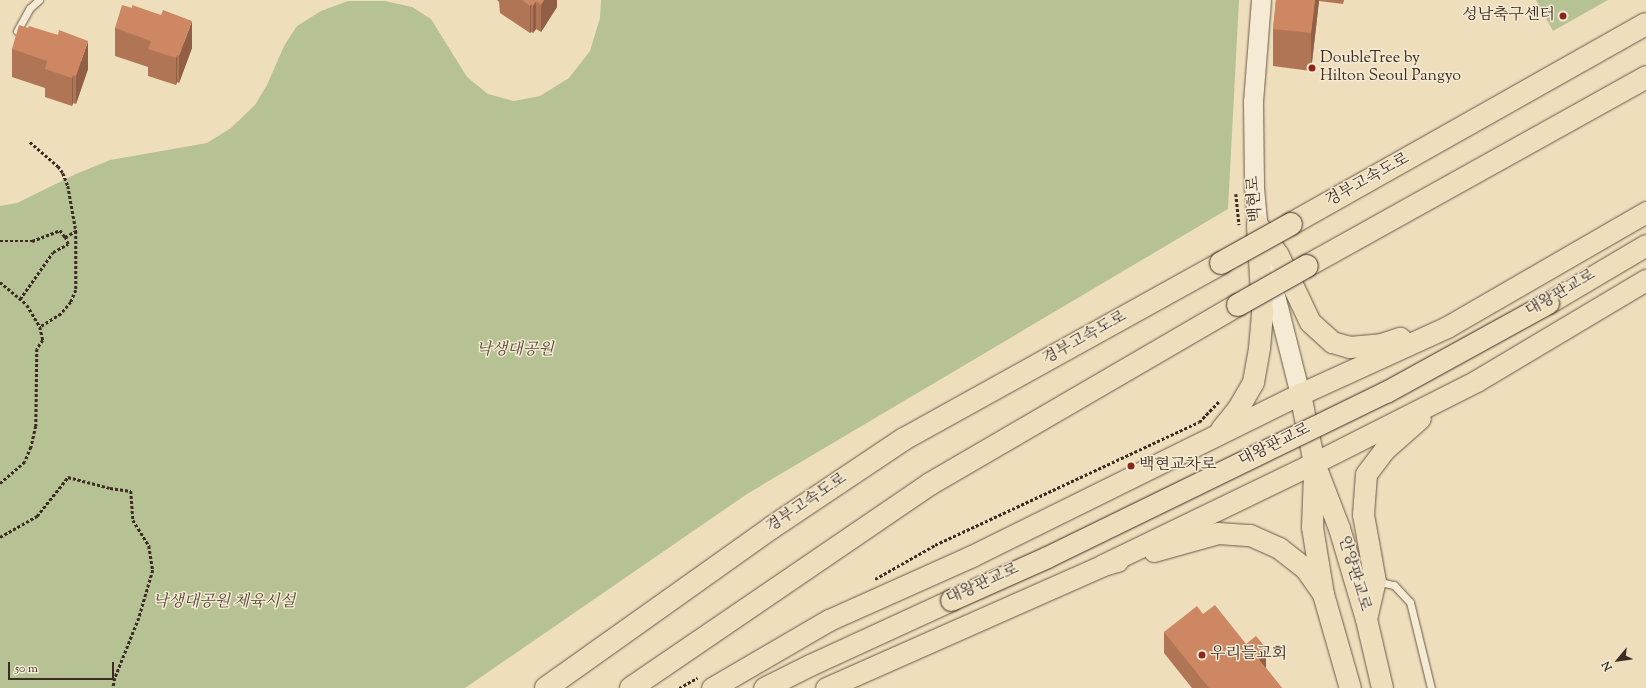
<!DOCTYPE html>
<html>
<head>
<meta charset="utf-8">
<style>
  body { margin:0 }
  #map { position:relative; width:1646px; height:688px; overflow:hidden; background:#efdebc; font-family:"Sorts Mill Goudy","Noto Serif KR",serif }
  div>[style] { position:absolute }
  .green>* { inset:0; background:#b6c293 }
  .path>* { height:2.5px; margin-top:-1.25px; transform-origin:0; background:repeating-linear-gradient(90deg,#3c2c23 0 3px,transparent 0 5px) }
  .roads { filter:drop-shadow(0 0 1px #695849) drop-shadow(0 0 1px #695849) }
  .lane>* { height:7px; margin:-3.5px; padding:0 3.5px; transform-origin:3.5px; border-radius:3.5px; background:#f5ead3 }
  .secondary>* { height:19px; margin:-9.5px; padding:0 9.5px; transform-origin:9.5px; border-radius:9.5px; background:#f5ead3 }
  .primary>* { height:21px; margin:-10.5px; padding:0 10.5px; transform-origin:10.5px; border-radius:10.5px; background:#efdebc }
  .highway>* { height:22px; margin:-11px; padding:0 11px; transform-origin:11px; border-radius:11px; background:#efdebc }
  .bridges { filter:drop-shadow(0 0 1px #3c2c23) drop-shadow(0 0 1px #3c2c23) }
  .primary-bridge>* { height:21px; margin:-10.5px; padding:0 10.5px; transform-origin:10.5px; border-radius:10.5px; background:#efdebc }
  .highway-bridge>* { height:22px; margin:-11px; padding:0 11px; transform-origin:11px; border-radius:11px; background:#efdebc }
  .wall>* { inset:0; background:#b07555 }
  .shaded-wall>* { inset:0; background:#905f45 }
  .building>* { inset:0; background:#cd8863 }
  .dots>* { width:11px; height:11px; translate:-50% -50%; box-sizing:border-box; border:2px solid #f5ead3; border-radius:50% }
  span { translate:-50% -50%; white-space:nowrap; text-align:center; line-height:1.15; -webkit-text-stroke:3px #f5ead3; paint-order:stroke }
  .poi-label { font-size:16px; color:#3c2c23 }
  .right { translate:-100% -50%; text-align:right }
  .left { translate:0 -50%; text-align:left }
  .street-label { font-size:16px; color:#3c2c23 }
  .park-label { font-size:16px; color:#544a39; font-style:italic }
  .north { position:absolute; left:1598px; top:640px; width:40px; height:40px; -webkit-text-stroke:3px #f5ead3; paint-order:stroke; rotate:241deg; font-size:11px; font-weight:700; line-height:16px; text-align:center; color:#3c2c23 }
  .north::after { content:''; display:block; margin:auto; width:14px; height:18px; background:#3c2c23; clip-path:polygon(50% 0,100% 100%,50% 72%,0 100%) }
  .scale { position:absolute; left:8px; top:662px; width:106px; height:18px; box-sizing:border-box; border:2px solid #3c2c23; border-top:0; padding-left:5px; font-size:12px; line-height:14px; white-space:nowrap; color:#3c2c23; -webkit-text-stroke:3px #f5ead3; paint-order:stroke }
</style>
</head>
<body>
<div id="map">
  <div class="green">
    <div style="clip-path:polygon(601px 0,1239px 0,1228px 209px,747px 494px,465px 688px,0 688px,0 206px,17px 203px,76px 174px,110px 160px,207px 143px,231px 128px,255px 105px,267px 85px,284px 46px,297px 26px,321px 11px,348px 1px,385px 1px,412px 7px,431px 19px,467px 77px,488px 94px,514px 101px,540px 96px,569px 78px,590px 51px,600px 18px)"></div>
    <div style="clip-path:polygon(1536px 0,1608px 0,1553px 31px)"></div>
  </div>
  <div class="path">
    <div style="left:30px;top:142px;width:37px;rotate:41deg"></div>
    <div style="left:58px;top:166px;width:9px;rotate:54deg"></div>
    <div style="left:63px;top:173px;width:14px;rotate:69deg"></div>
    <div style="left:68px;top:186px;width:46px;rotate:79.9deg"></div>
    <div style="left:76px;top:231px;width:59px;rotate:90deg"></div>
    <div style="left:76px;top:290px;width:13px;rotate:113deg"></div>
    <div style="left:71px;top:302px;width:16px;rotate:130deg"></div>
    <div style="left:61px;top:314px;width:25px;rotate:148deg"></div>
    <div style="left:1236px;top:194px;width:31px;rotate:84deg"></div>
    <div style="left:0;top:241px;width:32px"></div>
    <div style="left:32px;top:241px;width:30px;rotate:-21deg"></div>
    <div style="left:60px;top:230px;width:9px;rotate:54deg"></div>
    <div style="left:65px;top:237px;width:13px;rotate:-29deg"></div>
    <div style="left:0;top:282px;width:35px;rotate:40deg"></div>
    <div style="left:27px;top:305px;width:26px;rotate:59deg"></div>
    <div style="left:40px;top:327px;width:13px;rotate:77deg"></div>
    <div style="left:43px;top:340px;width:11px;rotate:124deg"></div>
    <div style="left:37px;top:349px;width:77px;rotate:90.7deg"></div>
    <div style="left:36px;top:426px;width:22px;rotate:103deg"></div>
    <div style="left:31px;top:447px;width:16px;rotate:112deg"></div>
    <div style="left:25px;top:462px;width:33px;rotate:139deg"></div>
    <div style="left:20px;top:299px;width:57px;rotate:-54.9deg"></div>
    <div style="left:53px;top:252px;width:17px;rotate:-28deg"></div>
    <div style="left:68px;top:244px;width:8px;rotate:-113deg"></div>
    <div style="left:0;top:537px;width:43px;rotate:-29.6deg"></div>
    <div style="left:37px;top:516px;width:50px;rotate:-51.5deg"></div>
    <div style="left:68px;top:477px;width:43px;rotate:14.7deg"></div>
    <div style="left:110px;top:488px;width:21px;rotate:8deg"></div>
    <div style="left:131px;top:491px;width:29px;rotate:86deg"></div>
    <div style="left:133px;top:520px;width:31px;rotate:58deg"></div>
    <div style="left:149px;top:546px;width:24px;rotate:81deg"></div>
    <div style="left:153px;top:570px;width:50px;rotate:106.3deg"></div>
    <div style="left:139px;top:618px;width:65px;rotate:111.8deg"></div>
    <div style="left:115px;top:678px;width:10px;rotate:101deg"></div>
    <div style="left:875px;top:579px;width:69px;rotate:-29.5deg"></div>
    <div style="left:935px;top:545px;width:291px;rotate:-25deg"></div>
    <div style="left:1199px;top:422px;width:30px;rotate:-46deg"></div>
    <div style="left:679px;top:688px;width:21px;rotate:-29deg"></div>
  </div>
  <div class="roads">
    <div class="lane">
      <div style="left:17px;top:31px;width:26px;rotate:-61deg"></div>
      <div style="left:30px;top:8px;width:12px;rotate:-42deg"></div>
      <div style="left:1376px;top:581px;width:18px;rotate:13deg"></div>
      <div style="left:1394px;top:585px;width:23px;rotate:47deg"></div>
      <div style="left:1410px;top:602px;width:89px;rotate:76.3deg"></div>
    </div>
    <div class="secondary">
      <div style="left:1261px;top:0;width:102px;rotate:94.5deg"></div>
      <div style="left:1253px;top:102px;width:85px;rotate:89.3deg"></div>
      <div style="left:1254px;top:187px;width:37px;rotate:85deg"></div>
      <div style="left:1257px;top:224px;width:16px;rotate:75deg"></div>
      <div style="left:1269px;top:271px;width:127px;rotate:75.9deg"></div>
    </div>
    <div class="primary">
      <div style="left:1257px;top:224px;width:37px;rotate:56deg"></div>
      <div style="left:1278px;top:255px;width:74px;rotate:64.5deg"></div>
      <div style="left:1310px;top:322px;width:30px;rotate:42deg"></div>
      <div style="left:1332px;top:342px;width:18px;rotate:16deg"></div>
      <div style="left:1349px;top:347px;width:32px;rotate:-5deg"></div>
      <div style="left:1381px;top:344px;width:20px;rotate:-18deg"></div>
      <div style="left:1548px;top:303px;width:114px;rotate:-30.6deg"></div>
      <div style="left:1300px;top:394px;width:70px;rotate:78.5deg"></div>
      <div style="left:1314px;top:463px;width:70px;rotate:69deg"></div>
      <div style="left:1339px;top:528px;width:95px;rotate:73.5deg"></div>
      <div style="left:1366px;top:619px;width:71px;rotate:76.9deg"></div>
      <div style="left:1221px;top:429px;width:27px;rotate:-51deg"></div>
      <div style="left:1238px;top:408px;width:30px;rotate:-60deg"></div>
      <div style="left:1253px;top:382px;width:35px;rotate:-80deg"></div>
      <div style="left:1259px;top:348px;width:38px;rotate:-85deg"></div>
      <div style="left:1262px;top:310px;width:83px;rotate:-93.4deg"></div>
      <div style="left:1314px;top:473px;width:54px;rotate:92.1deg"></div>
      <div style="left:1312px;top:527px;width:68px;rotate:80.7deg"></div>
      <div style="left:1323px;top:594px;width:98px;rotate:74deg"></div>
      <div style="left:1154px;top:551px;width:66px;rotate:-15.7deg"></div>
      <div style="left:1218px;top:533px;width:32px;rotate:4deg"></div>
      <div style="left:1250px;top:535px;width:32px;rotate:24deg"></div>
      <div style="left:1279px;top:548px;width:33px;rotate:38deg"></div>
      <div style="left:1305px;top:568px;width:32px;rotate:55deg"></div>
      <div style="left:1103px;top:565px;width:234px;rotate:-25.8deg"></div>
      <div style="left:1314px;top:463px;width:184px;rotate:-26.8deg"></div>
      <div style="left:1478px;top:380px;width:196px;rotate:-30.8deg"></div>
      <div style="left:1366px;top:619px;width:39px;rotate:-77deg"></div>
      <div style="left:1375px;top:581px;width:68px;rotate:-100.2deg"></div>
      <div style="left:1363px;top:514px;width:40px;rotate:-85.7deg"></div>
      <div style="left:1366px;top:474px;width:30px;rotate:-53deg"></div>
      <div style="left:1384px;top:450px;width:48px;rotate:-41.6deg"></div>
      <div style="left:712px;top:688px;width:135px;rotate:-30.2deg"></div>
      <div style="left:829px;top:620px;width:157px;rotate:-24.1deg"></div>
      <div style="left:972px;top:556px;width:366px;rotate:-26.3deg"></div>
      <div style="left:1300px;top:394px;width:162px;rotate:-24.5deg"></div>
      <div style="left:1447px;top:327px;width:230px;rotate:-30deg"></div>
      <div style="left:764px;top:688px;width:51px;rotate:-26.6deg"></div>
      <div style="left:810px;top:665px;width:155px;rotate:-24.7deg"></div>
      <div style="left:826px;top:688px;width:303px;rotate:-23.9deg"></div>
      <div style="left:1103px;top:565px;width:15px;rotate:-16deg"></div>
    </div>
    <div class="highway">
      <div style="left:1291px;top:224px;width:407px;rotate:-29.4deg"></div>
      <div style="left:1307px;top:266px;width:388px;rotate:-29.1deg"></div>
      <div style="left:546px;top:688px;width:276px;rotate:-35.4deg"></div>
      <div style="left:771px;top:528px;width:160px;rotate:-33.8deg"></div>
      <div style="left:904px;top:439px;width:363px;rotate:-29deg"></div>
      <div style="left:631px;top:688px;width:362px;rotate:-34.3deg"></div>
      <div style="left:930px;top:484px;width:356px;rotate:-30.2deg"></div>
    </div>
  </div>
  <div class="bridges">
    <div class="primary-bridge">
      <div style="left:951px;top:600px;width:105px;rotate:-24.1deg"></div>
      <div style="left:1047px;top:557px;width:377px;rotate:-26deg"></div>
      <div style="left:1386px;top:392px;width:185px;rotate:-28.8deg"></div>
    </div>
    <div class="highway-bridge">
      <div style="left:1221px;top:263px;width:80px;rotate:-29.1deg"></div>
      <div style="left:1238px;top:305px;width:79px;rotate:-29.5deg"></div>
    </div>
  </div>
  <div class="wall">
    <div style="clip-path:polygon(497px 0,557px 0,557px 7px,541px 32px,536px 29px,533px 33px,531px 32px,530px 33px,500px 13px,499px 2px)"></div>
    <div style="clip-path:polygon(1276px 0,1344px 0,1343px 4px,1319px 1px,1311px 71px,1273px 66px,1273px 29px)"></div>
    <div style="clip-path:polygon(132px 8px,192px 48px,179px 83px,177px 82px,176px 85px,148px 76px,148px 67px,115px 56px,115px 28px)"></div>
    <div style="clip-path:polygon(28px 28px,58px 35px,88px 69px,76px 104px,73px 103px,72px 106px,45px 97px,45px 88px,12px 77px,12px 49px)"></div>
    <div style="clip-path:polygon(1203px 614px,1266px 668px,1282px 688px,1192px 688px,1164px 653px,1164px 632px)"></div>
  </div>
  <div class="shaded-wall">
    <div style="clip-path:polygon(544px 0,557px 0,557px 7px,541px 32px,541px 5px)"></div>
    <div style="clip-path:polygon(1315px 0,1319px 0,1319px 1px,1311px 71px,1311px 33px)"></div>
    <div style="clip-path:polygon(536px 1px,536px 29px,533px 33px,533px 6px)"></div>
    <div style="clip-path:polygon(531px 4px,531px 32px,530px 33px,530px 6px)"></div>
    <div style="clip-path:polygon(192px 21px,192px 48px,179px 83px,179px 56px)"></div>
    <div style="clip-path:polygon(88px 41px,88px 69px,76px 104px,76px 76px)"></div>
    <div style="clip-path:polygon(177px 55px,177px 82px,176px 85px,176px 58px)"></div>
    <div style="clip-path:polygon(73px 75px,73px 103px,72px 106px,72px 78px)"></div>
    <div style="clip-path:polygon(1266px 648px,1266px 669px,1256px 656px)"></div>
  </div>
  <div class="building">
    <div style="clip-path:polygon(522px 0,544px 0,541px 5px,536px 1px,533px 6px,531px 4px,530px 6px)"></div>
    <div style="clip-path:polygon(1276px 0,1315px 0,1311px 33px,1273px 29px)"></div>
    <div style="clip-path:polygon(122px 5px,132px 8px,132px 5px,161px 15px,163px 10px,192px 21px,179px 56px,177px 55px,176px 58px,148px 49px,151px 41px,115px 28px)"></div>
    <div style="clip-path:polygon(19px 25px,28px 28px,29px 26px,58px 35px,59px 30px,88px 41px,76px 76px,73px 75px,72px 78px,45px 69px,47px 61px,12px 49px)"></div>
    <div style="clip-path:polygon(1215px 605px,1246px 644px,1256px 636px,1266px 648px,1256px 656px,1282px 688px,1209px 688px,1164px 632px,1197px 606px,1203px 614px)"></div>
  </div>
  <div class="dots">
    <div style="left:1563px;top:16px;background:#8f2418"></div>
    <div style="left:1312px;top:68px;background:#8f2418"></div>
    <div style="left:1131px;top:466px;background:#8f2418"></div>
    <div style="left:1202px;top:655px;background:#8f2418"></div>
  </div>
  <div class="poi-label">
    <span class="right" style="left:1555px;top:16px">성남축구센터</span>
    <span class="left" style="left:1320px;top:68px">DoubleTree by<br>Hilton Seoul Pangyo</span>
    <span class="left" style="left:1139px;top:466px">백현교차로</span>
    <span class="left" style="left:1210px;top:655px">우리들교회</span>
  </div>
  <div class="street-label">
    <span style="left:1368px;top:181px;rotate:-29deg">경부고속도로</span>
    <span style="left:1256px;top:199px;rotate:-94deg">백현로</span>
    <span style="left:1561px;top:294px;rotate:-30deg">대왕판교로</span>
    <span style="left:1085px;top:339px;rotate:-29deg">경부고속도로</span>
    <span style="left:1275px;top:446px;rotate:-26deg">대왕판교로</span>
    <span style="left:807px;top:504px;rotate:-34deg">경부고속도로</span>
    <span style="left:1353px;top:574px;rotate:73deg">안양판교로</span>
    <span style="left:983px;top:585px;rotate:-24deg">대왕판교로</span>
  </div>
  <div class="park-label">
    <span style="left:515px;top:351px">낙생대공원</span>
    <span style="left:224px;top:603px">낙생대공원 체육시설</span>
  </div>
  <div class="north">N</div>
  <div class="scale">50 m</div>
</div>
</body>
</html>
